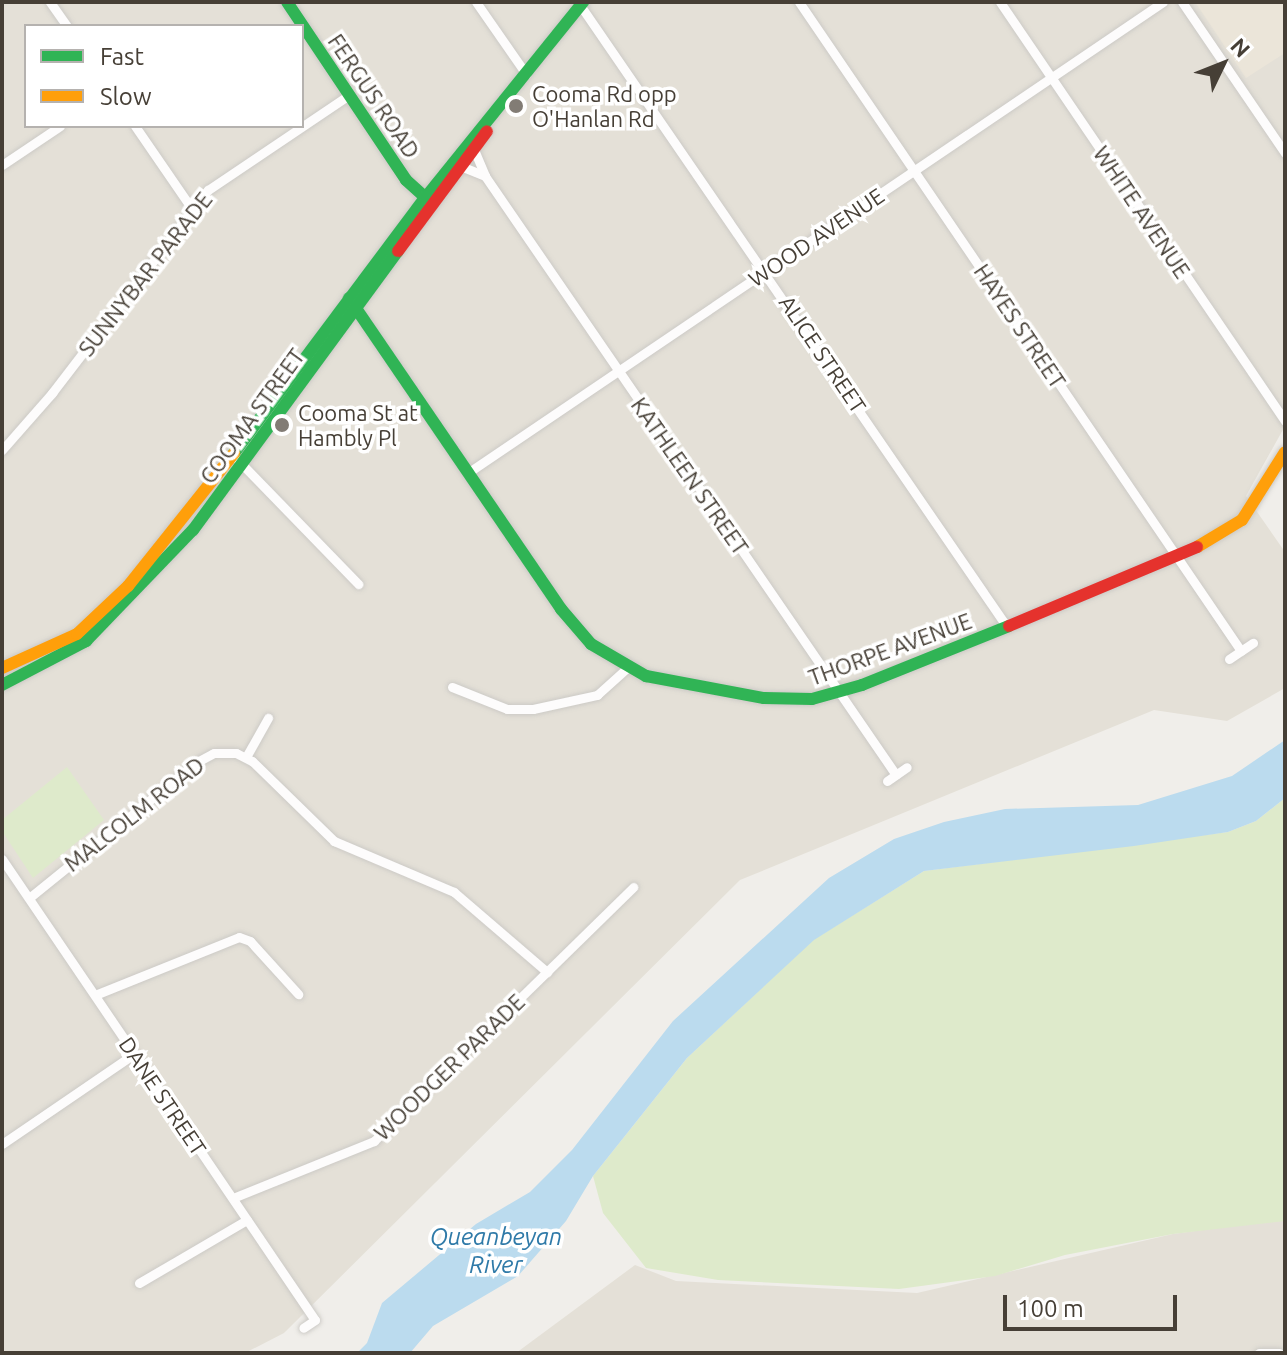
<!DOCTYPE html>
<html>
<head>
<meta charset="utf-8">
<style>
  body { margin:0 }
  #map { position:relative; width:1287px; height:1355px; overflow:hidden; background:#f0eeea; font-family:Ubuntu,sans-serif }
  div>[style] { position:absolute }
  .residential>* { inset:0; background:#e4e0d7 }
  .education>* { inset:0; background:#ebe5d9 }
  .green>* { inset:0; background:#deeacb }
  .water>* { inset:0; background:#bbdbee }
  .roads { filter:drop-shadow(0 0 2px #cccac6) drop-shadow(0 0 2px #cccac6) }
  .street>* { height:9px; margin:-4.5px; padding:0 4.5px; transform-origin:4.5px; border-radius:4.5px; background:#fdfcfc }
  .fast>* { height:12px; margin:-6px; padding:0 6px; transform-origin:6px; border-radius:6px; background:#30b455 }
  .slow>* { height:12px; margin:-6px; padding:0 6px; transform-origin:6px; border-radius:6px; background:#ff9f0a }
  .jam>* { height:12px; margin:-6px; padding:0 6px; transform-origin:6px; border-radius:6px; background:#e5322d }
  .dots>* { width:22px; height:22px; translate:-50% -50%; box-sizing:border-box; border:4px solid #fff; border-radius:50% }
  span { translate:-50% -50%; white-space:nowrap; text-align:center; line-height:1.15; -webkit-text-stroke:7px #fff; paint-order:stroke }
  .poi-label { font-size:22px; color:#463f36 }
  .left { translate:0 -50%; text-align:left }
  .street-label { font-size:22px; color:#463f36 }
  .water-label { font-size:24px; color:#2f7aa8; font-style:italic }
  .frame { position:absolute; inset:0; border:4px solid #463f36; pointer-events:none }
  .legend { position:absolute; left:24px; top:24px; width:280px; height:104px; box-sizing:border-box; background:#fff; border:2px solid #b5b2af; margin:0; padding:10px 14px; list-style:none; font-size:24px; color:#463f36 }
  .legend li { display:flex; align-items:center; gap:16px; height:40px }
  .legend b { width:40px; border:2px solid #b5b2af }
  .north { position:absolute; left:1183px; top:24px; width:80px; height:80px; -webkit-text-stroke:6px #fff; paint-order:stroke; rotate:47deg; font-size:22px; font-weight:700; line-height:32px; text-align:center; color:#463f36 }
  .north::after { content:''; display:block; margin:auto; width:28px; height:36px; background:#463f36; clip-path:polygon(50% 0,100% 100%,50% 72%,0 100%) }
  .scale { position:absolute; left:1003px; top:1295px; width:174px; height:36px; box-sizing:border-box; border:4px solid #463f36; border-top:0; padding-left:10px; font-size:24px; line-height:28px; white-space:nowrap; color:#463f36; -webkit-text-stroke:6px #fff; paint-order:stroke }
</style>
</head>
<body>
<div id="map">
  <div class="residential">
    <div style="clip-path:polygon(evenodd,2px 2px,1285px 2px,1285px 426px,1246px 496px,1285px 552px,1285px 688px,1227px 721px,1154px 710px,740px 880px,284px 1333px,245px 1353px,2px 1353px,2px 2px,26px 26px,302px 26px,302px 126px,26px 126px,26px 26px)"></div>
    <div style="clip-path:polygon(1268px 1221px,1285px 1221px,1285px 1353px,516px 1353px,635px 1265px,676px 1281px,917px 1293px,1173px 1234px)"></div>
  </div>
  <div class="education">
    <div style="clip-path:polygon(1195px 2px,1285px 2px,1285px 53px,1246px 78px)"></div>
  </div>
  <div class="green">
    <div style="clip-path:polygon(67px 767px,104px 820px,33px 878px,2px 831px,2px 820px)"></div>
    <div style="clip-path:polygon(1285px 798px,1285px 1221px,1173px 1234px,1065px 1255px,995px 1276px,899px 1289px,718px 1280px,646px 1268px,603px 1213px,593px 1176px,687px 1058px,813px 940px,924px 871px,1228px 832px,1256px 821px)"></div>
  </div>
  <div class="water">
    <div style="clip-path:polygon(1285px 740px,1285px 798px,1256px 821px,1228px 832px,1134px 846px,924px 871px,814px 940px,687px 1058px,593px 1176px,566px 1221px,518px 1276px,433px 1326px,410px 1353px,357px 1353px,367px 1343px,382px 1303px,476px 1224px,530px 1192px,572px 1150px,673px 1021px,829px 878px,894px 839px,944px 822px,1005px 809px,1138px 805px,1232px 776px)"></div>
  </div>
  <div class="roads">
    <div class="street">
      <div style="left:50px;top:2px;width:29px;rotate:55deg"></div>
      <div style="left:476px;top:2px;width:88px;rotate:55.2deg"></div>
      <div style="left:799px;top:2px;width:785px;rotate:55.74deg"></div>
      <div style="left:1000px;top:2px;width:507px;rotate:55.78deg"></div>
      <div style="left:1182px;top:2px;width:183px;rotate:55.7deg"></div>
      <div style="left:580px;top:5px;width:754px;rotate:55.53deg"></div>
      <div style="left:135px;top:126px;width:101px;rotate:55.5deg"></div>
      <div style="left:475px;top:152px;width:26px;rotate:67deg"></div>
      <div style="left:485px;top:176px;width:726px;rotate:55.54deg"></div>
      <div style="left:2px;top:165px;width:70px;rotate:-33.9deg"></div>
      <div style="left:463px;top:167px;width:24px;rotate:22deg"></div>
      <div style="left:2px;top:450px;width:76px;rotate:-48.7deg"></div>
      <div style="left:52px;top:393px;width:256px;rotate:-52.5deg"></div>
      <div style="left:208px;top:190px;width:170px;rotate:-34deg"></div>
      <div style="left:238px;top:460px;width:173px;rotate:45.9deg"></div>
      <div style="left:469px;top:472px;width:838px;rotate:-34.11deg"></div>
      <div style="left:1229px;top:659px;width:29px;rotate:-34deg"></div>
      <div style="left:452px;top:687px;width:59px;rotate:21.8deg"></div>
      <div style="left:507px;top:709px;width:26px"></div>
      <div style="left:533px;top:709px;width:66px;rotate:-12.3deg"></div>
      <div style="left:597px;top:695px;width:40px;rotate:-42deg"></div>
      <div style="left:246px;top:757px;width:45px;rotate:-60.6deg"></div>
      <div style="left:887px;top:781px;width:24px;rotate:-35deg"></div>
      <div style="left:2px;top:859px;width:557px;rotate:55.83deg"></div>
      <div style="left:315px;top:1320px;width:14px;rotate:146deg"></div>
      <div style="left:29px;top:898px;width:216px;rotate:-39deg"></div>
      <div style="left:197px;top:762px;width:19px;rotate:-28deg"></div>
      <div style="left:214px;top:753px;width:22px"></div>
      <div style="left:236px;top:753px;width:18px;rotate:27deg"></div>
      <div style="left:252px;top:761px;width:115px;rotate:44.3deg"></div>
      <div style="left:334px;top:841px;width:130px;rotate:23deg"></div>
      <div style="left:454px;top:892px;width:123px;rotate:40.7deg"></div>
      <div style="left:95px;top:995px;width:155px;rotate:-21.9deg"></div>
      <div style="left:239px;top:937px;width:12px;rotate:20deg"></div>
      <div style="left:250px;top:941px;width:72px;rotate:47.8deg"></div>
      <div style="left:2px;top:1144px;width:160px;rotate:-34.3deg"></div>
      <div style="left:233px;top:1198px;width:152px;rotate:-22deg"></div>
      <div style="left:374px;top:1141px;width:363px;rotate:-44.4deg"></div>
      <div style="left:139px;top:1283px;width:125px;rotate:-30.3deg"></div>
      <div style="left:1259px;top:1353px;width:20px"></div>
    </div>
    <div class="fast">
      <div style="left:287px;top:2px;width:214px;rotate:56.2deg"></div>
      <div style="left:406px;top:180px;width:31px;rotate:42deg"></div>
      <div style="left:349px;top:298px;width:376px;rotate:55.7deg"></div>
      <div style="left:561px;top:609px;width:46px;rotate:49.4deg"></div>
      <div style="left:591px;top:644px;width:64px;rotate:30.2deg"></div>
      <div style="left:646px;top:676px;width:120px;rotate:10.6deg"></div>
      <div style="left:764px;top:698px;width:48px;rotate:1.2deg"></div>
      <div style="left:812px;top:699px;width:52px;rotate:-15.6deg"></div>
      <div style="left:862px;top:685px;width:158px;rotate:-21.9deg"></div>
      <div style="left:234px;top:453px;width:319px;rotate:-53.2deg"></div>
      <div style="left:425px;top:198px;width:252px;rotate:-51.1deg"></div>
      <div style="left:2px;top:685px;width:95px;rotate:-27.6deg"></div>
      <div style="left:86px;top:641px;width:154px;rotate:-46.1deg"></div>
      <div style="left:193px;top:530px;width:346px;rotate:-53.7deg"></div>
    </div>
    <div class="slow">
      <div style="left:1197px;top:547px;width:52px;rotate:-31deg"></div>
      <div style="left:1242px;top:520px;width:80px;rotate:-57.7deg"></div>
      <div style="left:2px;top:668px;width:82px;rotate:-24.4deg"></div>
      <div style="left:77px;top:634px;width:70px;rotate:-43.3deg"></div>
      <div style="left:128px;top:586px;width:170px;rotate:-51.4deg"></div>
    </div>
    <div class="jam">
      <div style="left:398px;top:251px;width:149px;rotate:-53.4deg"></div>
      <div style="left:1009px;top:626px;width:204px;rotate:-22.8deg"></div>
    </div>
  </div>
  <div class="dots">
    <div style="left:516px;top:106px;background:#827c75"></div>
    <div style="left:282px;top:425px;background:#827c75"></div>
  </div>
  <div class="poi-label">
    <span class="left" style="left:532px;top:106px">Cooma Rd opp<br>O'Hanlan Rd</span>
    <span class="left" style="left:298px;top:425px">Cooma St at<br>Hambly Pl</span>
  </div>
  <div class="street-label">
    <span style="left:374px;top:96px;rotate:56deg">FERGUS ROAD</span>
    <span style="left:1142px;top:212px;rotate:56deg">WHITE AVENUE</span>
    <span style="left:816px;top:237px;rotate:-34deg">WOOD AVENUE</span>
    <span style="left:145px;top:274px;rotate:-52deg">SUNNYBAR PARADE</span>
    <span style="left:1020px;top:326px;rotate:56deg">HAYES STREET</span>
    <span style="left:823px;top:354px;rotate:56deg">ALICE STREET</span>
    <span style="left:252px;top:416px;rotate:-54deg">COOMA STREET</span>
    <span style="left:690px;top:476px;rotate:55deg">KATHLEEN STREET</span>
    <span style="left:890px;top:649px;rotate:-20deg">THORPE AVENUE</span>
    <span style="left:134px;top:814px;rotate:-38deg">MALCOLM ROAD</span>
    <span style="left:449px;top:1067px;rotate:-44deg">WOODGER PARADE</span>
    <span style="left:163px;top:1096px;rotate:56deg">DANE STREET</span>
  </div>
  <div class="water-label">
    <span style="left:496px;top:1251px">Queanbeyan<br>River</span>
  </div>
  <div class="frame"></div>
  <ul class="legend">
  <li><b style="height:10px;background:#30b455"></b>Fast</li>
  <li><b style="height:10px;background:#ff9f0a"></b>Slow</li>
  </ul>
  <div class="north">N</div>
  <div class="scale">100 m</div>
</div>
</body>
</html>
